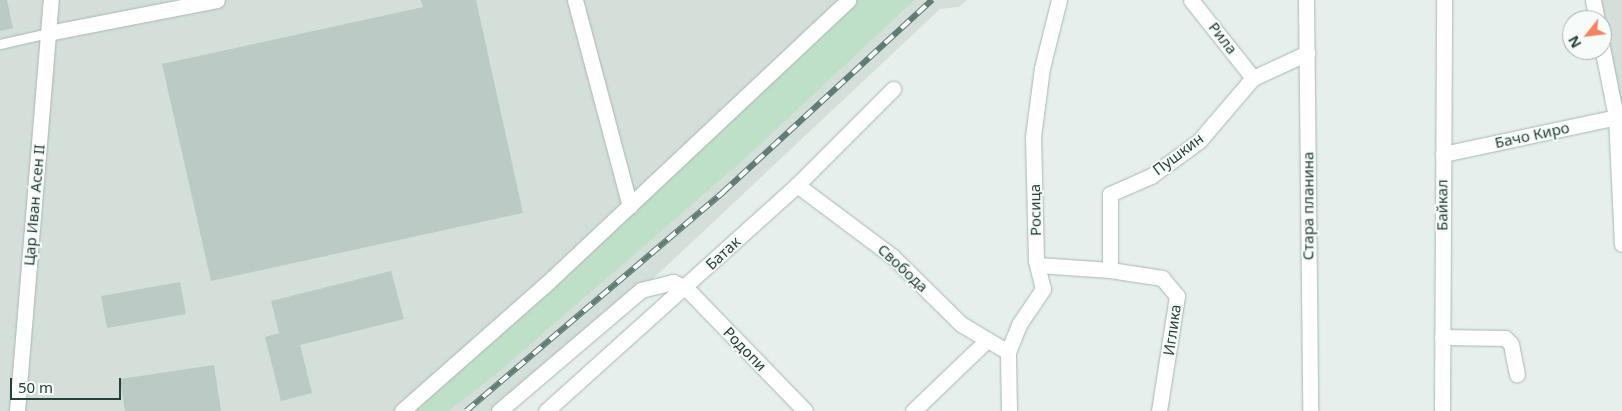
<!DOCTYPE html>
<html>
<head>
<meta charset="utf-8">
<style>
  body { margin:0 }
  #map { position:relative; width:1622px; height:411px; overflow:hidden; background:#e6efeb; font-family:"Noto Sans",sans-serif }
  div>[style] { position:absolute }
  .built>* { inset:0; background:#d4dfda }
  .green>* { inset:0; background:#bfe0c8 }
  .building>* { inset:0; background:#bbcac4 }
  .roads { filter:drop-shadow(0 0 1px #a8b8b2) drop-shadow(0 0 1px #a8b8b2) }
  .lane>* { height:9px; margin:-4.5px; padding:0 4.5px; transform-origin:4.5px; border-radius:4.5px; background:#fff }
  .street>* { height:15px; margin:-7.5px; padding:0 7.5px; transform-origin:7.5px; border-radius:7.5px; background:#fff }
  .secondary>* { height:15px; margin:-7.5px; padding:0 7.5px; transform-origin:7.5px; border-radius:7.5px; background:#fff }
  .rail>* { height:5.5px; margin-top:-2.75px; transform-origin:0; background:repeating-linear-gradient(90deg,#f7fbf9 0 11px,#5f7d75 0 22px); box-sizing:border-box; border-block:1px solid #5f7d75 }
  span { translate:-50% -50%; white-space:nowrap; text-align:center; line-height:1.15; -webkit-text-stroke:4px #f7fbf9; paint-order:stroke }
  .street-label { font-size:15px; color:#24423a }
  .north { position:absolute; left:1562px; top:10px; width:50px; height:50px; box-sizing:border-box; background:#f7fbf9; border:1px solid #a3b1ad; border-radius:50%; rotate:241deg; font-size:14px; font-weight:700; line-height:20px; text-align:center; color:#24423a }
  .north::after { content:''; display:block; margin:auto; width:18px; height:22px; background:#f4845f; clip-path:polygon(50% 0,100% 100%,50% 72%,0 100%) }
  .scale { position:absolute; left:10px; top:378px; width:111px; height:22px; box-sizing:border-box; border:2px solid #24423a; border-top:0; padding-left:6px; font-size:15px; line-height:18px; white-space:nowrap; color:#24423a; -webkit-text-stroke:4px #f7fbf9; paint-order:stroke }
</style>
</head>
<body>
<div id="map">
  <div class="built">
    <div style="clip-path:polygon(0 0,848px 0,402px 411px,0 411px)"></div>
    <div style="clip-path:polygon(915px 0,967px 0,959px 7px,940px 9px,641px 290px,499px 411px,448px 411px,748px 156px)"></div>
    <div style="clip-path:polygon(1593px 0,1622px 0,1622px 116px,1602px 47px,1602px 20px)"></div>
  </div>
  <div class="green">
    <div style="clip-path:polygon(848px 0,915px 0,748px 156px,494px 376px,448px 411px,402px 411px)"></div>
  </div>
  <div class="building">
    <div style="clip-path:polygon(0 0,7px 0,13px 28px,0 31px)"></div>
    <div style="clip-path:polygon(421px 0,476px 0,523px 213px,211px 281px,162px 64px,423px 7px)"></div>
    <div style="clip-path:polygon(391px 271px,404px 319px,300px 345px,312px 393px,281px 401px,265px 337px,279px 333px,271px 301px)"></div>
    <div style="clip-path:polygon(180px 282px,186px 314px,107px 328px,101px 296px)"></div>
    <div style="clip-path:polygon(214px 365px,221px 411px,125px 411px,120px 379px)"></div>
  </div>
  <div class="roads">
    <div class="lane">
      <div style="left:0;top:44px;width:49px;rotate:-12.9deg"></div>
    </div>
    <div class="street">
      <div style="left:575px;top:0;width:213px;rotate:75.1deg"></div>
      <div style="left:1191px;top:0;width:100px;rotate:51.5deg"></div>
      <div style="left:1306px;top:0;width:411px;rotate:89.4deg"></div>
      <div style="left:1593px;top:0;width:20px;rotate:79deg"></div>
      <div style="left:48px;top:33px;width:172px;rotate:-11deg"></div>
      <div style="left:1602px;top:47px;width:71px;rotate:78.7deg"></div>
      <div style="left:1616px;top:117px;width:127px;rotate:87.3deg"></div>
      <div style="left:1443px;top:154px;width:183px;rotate:-12deg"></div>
      <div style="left:797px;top:185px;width:119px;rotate:36.8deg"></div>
      <div style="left:892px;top:256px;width:97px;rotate:44.6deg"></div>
      <div style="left:961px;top:324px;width:55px;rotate:30.8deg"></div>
      <div style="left:1038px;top:265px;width:72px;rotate:4deg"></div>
      <div style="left:1110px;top:270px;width:76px;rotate:-90deg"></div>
      <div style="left:1110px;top:194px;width:45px;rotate:-23.7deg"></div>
      <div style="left:1151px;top:176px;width:59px;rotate:-36.1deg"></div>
      <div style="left:1199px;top:141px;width:83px;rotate:-49.4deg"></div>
      <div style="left:1253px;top:78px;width:60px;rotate:-24.8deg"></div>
      <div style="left:1110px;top:270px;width:53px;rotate:8.7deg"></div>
      <div style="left:1162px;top:278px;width:23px;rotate:50deg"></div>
      <div style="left:1177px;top:296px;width:116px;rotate:98.9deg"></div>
      <div style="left:1442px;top:337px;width:63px;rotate:0.9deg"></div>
      <div style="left:1505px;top:338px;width:8px;rotate:45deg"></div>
      <div style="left:1511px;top:344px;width:31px;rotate:79deg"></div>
      <div style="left:402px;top:411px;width:191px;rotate:-41.4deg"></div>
      <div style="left:545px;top:285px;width:416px;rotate:-43.2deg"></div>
      <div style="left:499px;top:411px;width:187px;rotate:-40.4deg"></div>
      <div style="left:641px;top:290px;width:33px;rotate:-14deg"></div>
      <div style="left:673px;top:282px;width:14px;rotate:25deg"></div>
      <div style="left:686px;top:288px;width:171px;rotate:45.9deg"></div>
      <div style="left:546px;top:411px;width:338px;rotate:-42deg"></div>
      <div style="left:797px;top:185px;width:136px;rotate:-45deg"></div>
      <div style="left:913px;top:411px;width:101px;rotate:-43.8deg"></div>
      <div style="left:1009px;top:411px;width:59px;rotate:-91deg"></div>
      <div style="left:1008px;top:352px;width:31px;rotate:-68deg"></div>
      <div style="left:1020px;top:323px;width:41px;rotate:-55.9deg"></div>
      <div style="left:1043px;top:289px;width:30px;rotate:-104deg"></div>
      <div style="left:1036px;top:260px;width:123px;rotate:-91.4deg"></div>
      <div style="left:1033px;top:137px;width:70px;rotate:-82.6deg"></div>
      <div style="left:1042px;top:68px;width:70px;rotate:-76deg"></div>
      <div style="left:1442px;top:411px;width:411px;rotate:-89.7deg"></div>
    </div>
    <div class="secondary">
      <div style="left:17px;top:411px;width:412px;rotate:-85.3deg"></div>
    </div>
  </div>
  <div class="rail">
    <div style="left:466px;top:411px;width:338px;rotate:-40.4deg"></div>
    <div style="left:723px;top:192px;width:284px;rotate:-42.6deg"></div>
  </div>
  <div class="street-label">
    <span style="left:1223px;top:38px;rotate:52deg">Рила</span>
    <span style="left:1532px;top:135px;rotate:-12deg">Бачо Киро</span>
    <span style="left:1178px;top:154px;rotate:-37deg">Пушкин</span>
    <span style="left:34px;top:205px;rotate:-85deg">Цар Иван Асен II</span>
    <span style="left:1442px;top:205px;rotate:-90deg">Байкал</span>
    <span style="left:1308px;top:206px;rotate:-90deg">Стара планина</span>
    <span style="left:1035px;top:210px;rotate:-91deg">Росица</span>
    <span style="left:723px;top:253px;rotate:-43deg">Батак</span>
    <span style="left:903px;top:268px;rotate:43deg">Свобода</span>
    <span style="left:1172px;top:330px;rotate:-82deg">Иглика</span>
    <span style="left:745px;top:349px;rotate:46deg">Родопи</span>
  </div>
  <div class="north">N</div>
  <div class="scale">50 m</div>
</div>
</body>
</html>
